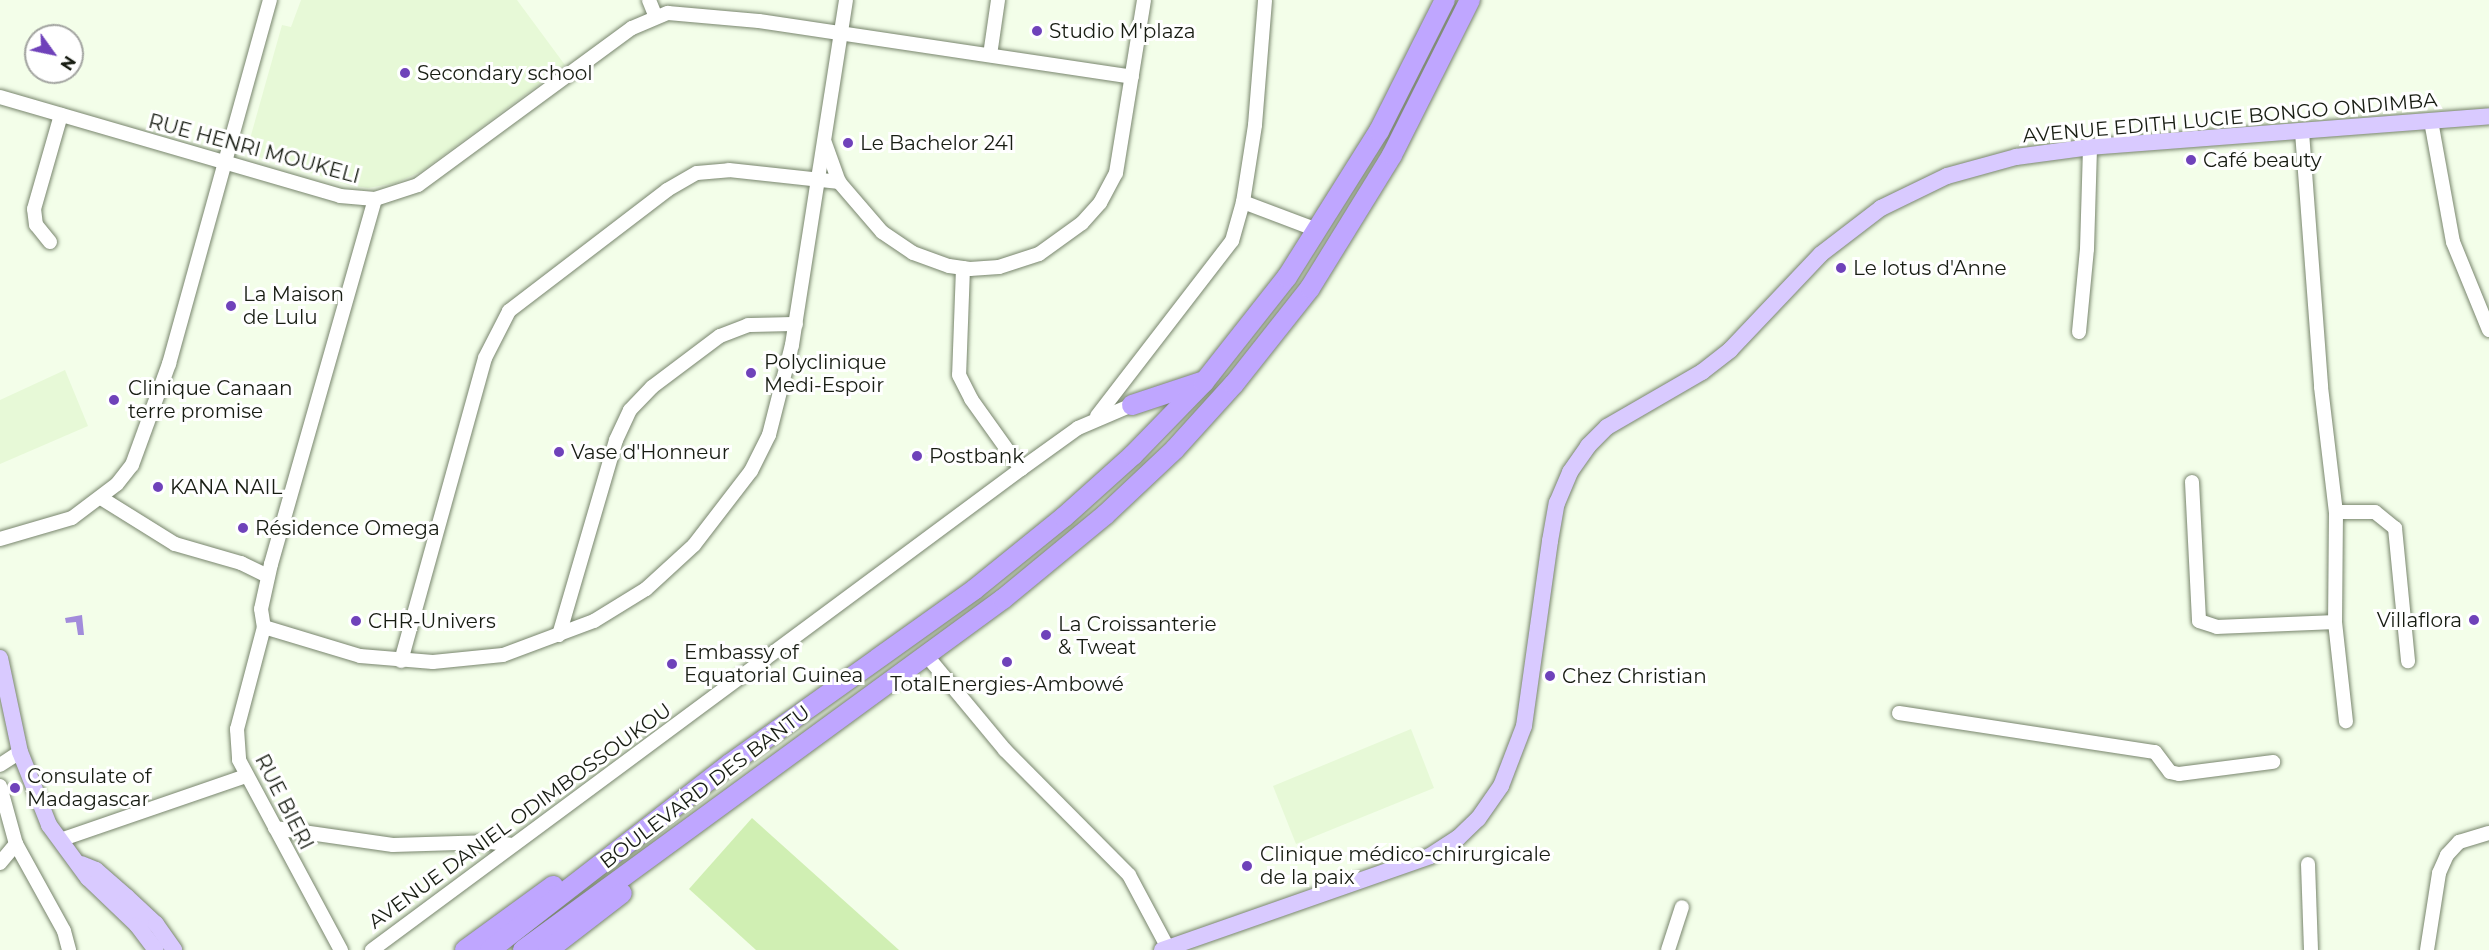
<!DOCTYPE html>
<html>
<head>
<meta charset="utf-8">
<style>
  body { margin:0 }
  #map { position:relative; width:2489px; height:950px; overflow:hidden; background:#f3fee9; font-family:Montserrat,sans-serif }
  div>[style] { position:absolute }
  .built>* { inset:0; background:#e7f9d7 }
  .green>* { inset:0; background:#d0efb3 }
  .water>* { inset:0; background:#a28cdb }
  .roads { filter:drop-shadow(0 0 2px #78856d) drop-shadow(0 0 2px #78856d) }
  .minor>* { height:14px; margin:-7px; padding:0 7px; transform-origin:7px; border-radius:7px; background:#fff }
  .major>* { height:16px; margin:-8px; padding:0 8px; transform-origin:8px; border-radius:8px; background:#d9caff }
  .highway>* { height:20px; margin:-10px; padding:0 10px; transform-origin:10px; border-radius:10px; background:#bfa6ff }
  .dots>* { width:16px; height:16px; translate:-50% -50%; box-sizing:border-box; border:3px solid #fff; border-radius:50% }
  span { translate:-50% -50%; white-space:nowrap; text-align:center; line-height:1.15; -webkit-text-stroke:6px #fff; paint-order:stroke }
  .poi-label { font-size:20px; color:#181d13 }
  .left { translate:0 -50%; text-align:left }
  .right { translate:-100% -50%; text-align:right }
  .street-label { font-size:20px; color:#181d13 }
  .north { position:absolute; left:24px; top:24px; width:60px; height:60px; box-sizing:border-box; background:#fff; border:2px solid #a3a5a1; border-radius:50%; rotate:123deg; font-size:16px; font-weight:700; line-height:24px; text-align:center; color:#181d13 }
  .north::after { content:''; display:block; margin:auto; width:21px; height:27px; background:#6f42ba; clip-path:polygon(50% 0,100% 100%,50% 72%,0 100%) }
</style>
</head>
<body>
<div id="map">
  <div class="built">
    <div style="clip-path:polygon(301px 0,517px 0,565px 65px,422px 171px,396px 183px,368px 188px,349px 185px,246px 153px,282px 25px,291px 27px)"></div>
    <div style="clip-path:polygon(65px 370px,88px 426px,0 464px,0 400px)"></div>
    <div style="clip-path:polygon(1411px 729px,1434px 788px,1296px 844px,1273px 786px)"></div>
  </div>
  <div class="green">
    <div style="clip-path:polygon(752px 818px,899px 950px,756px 950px,689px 889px)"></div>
  </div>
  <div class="water">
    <div style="clip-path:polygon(82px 615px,84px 635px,78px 635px,76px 622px,66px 623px,65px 618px)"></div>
  </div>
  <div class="roads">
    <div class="minor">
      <div style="left:649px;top:0;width:16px;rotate:68deg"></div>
      <div style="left:990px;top:55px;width:56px;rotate:-81.7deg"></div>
      <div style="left:0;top:97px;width:354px;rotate:16.2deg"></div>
      <div style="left:340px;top:196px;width:35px;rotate:5deg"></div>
      <div style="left:375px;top:199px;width:45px;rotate:-18deg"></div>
      <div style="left:418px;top:185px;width:265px;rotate:-36.3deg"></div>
      <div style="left:632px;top:28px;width:39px;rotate:-23deg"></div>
      <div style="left:668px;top:13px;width:91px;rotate:5deg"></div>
      <div style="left:759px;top:21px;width:377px;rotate:8.5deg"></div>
      <div style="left:2431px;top:121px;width:123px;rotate:79.7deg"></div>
      <div style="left:2453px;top:242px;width:95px;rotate:67.8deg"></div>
      <div style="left:2302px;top:132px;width:256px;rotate:85.7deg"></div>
      <div style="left:2321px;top:387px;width:126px;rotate:83.2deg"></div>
      <div style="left:2336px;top:512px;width:110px;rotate:90.5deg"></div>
      <div style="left:2335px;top:622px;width:100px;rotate:83.7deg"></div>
      <div style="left:825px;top:143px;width:41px;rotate:70.3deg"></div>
      <div style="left:839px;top:182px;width:66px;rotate:49.3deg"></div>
      <div style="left:882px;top:232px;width:37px;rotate:34deg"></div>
      <div style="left:913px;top:253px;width:38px;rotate:20deg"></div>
      <div style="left:949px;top:266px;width:21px;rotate:8deg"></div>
      <div style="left:970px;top:269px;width:29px;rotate:-4deg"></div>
      <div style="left:999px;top:267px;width:42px;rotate:-18deg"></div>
      <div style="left:1039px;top:254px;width:53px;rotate:-35.8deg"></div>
      <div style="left:1082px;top:223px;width:27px;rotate:-48deg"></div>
      <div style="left:1100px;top:203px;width:34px;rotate:-62deg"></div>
      <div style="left:1116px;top:173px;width:175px;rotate:-80.8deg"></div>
      <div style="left:375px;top:199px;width:380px;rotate:105.9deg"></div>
      <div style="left:271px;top:564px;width:46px;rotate:102.5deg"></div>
      <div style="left:261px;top:609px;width:18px;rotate:81deg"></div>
      <div style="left:264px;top:627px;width:100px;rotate:16.8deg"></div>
      <div style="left:360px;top:656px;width:73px;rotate:4.7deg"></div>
      <div style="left:433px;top:662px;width:70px;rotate:-5.7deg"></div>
      <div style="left:503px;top:655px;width:97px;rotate:-20.5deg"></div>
      <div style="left:594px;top:621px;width:61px;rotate:-31.6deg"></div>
      <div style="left:646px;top:589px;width:65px;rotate:-42.5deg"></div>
      <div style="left:694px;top:545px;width:93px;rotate:-52.4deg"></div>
      <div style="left:751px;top:471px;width:40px;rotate:-63.4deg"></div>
      <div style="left:769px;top:435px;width:93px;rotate:-75.7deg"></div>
      <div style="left:792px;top:345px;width:349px;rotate:-81.1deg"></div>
      <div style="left:1243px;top:202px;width:79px;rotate:20.7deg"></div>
      <div style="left:50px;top:242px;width:22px;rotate:-129deg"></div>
      <div style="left:36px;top:225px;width:16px;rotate:-97deg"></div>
      <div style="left:34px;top:209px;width:98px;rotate:-74deg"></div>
      <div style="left:963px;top:268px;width:107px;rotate:92.1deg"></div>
      <div style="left:959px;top:375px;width:27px;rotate:63deg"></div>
      <div style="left:971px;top:399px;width:86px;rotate:54.5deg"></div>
      <div style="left:2079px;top:332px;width:83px;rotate:-84.5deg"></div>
      <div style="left:2087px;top:249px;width:102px;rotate:-88.3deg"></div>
      <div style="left:1097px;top:416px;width:221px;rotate:-52.4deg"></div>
      <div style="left:1232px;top:241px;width:41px;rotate:-74.2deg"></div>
      <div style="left:1243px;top:202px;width:78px;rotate:-81.1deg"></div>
      <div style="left:1255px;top:125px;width:125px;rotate:-85.4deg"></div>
      <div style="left:2192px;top:482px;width:139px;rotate:87.1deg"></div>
      <div style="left:2199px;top:621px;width:19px;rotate:18deg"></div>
      <div style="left:2217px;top:627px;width:118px;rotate:-2.4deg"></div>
      <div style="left:101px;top:498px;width:87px;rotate:31.9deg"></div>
      <div style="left:175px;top:544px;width:69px;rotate:16.1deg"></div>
      <div style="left:241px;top:563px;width:30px;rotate:26deg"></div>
      <div style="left:2336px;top:512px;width:39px"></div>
      <div style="left:2375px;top:512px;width:26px;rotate:39deg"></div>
      <div style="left:2395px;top:528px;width:134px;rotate:84.4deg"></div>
      <div style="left:0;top:539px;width:75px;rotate:-16.3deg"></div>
      <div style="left:72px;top:518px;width:56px;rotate:-37.1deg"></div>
      <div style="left:117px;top:484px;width:24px;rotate:-52deg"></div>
      <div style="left:132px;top:465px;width:108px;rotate:-69.9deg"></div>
      <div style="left:169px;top:364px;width:378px;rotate:-74.5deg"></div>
      <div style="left:264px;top:627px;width:106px;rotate:104.8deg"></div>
      <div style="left:237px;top:729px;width:31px;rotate:86deg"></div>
      <div style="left:239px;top:760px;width:216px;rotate:61.8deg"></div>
      <div style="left:559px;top:635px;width:203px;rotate:-73.7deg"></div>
      <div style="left:616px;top:440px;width:33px;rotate:-65deg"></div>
      <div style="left:630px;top:410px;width:32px;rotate:-46deg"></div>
      <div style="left:652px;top:387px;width:85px;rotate:-36.9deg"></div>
      <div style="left:720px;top:336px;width:30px;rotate:-21deg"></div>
      <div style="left:748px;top:325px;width:48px;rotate:-1.2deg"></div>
      <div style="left:927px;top:656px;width:122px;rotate:50.3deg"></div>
      <div style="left:1005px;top:750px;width:176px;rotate:45.2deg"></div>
      <div style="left:1129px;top:875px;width:83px;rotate:61.9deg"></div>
      <div style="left:401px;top:661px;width:314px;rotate:-74.5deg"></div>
      <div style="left:485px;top:358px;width:53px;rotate:-62.9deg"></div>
      <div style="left:509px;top:311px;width:199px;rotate:-37.4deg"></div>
      <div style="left:667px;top:190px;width:34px;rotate:-30deg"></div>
      <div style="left:697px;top:173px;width:32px;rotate:-5deg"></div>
      <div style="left:729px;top:170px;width:111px;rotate:6.2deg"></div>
      <div style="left:1899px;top:713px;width:259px;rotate:8.7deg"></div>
      <div style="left:2155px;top:752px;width:25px;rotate:53deg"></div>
      <div style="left:2170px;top:772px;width:9px;rotate:13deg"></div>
      <div style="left:2179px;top:774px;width:95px;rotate:-7.3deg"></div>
      <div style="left:0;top:765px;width:24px;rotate:-33deg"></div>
      <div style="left:0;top:786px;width:60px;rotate:74.6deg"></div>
      <div style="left:16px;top:844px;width:99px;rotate:61.1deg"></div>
      <div style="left:64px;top:931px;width:20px;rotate:75deg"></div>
      <div style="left:275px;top:828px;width:119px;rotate:8.2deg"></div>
      <div style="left:393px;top:845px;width:98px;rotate:-1.8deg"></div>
      <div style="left:491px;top:842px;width:21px;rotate:8deg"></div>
      <div style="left:60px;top:840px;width:197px;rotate:-19deg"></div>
      <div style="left:0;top:863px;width:25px;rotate:-50deg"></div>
      <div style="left:2308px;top:864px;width:86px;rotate:88deg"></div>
      <div style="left:372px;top:950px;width:808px;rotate:-36.54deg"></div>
      <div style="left:1021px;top:469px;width:70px;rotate:-35.7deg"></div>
      <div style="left:1078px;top:428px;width:59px;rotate:-23.1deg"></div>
      <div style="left:1668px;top:950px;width:45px;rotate:-72deg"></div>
      <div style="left:2427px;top:950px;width:78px;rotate:-81.1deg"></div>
      <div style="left:2439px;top:873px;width:20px;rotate:-66deg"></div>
      <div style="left:2447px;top:855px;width:18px;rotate:-47deg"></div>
      <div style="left:2459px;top:842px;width:31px;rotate:-17deg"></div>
    </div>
    <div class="major">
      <div style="left:0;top:658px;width:96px;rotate:78deg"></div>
      <div style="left:20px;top:752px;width:79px;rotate:68.3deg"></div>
      <div style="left:49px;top:825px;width:66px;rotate:53.7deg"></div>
      <div style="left:88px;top:878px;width:68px;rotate:43.8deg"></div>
      <div style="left:137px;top:925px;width:31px;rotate:53deg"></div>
      <div style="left:81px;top:864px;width:16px;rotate:22deg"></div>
      <div style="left:96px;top:870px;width:41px;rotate:41.1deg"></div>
      <div style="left:127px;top:897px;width:40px;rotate:43deg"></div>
      <div style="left:156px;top:924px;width:32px;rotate:55deg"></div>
      <div style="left:1162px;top:950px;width:284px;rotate:-19.3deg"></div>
      <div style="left:1430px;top:856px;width:33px;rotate:-33deg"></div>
      <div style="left:1458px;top:838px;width:28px;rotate:-44deg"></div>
      <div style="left:1478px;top:819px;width:40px;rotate:-55.1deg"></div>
      <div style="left:1501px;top:786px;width:64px;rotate:-69deg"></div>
      <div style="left:1524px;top:726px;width:187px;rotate:-82deg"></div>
      <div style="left:1550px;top:541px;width:39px;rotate:-80deg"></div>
      <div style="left:1557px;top:503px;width:34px;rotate:-67deg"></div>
      <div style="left:1570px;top:472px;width:32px;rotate:-55deg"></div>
      <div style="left:1588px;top:446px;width:27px;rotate:-45deg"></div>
      <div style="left:1607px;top:427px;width:110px;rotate:-30.1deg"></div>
      <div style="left:1702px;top:372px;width:36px;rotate:-38deg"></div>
      <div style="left:1730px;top:350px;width:132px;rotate:-46.5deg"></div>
      <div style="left:1821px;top:254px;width:76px;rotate:-37.5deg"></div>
      <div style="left:1881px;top:208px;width:73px;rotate:-25.9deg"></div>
      <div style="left:1947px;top:176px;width:72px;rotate:-15.4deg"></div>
      <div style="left:2016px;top:157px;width:75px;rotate:-7.7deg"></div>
      <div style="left:2090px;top:147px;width:400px;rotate:-4.4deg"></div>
    </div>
    <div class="highway">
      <div style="left:1132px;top:405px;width:73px;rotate:-18.4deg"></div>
      <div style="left:465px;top:950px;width:109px;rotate:-36deg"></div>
      <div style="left:490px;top:950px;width:304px;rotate:-37.8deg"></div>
      <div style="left:730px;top:764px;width:301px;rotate:-35.5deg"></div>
      <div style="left:975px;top:589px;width:114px;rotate:-39deg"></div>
      <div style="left:1064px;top:517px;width:93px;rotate:-41.9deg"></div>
      <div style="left:1133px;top:455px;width:102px;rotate:-45.8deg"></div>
      <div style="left:1204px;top:382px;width:134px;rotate:-51.7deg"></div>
      <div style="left:1287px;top:277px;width:173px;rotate:-57.8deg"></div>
      <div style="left:1379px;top:131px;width:147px;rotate:-63.3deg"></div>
      <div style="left:523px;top:950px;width:595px;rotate:-36.18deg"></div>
      <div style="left:1003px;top:599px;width:132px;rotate:-39.5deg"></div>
      <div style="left:1105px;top:515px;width:96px;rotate:-43.3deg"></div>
      <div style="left:1175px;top:449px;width:88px;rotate:-47.8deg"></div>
      <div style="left:1234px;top:384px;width:122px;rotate:-51.6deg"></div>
      <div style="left:1310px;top:288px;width:156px;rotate:-58.3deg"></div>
      <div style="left:1392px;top:155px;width:174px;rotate:-63.3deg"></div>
      <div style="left:548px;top:950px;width:93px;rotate:-37.6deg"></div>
    </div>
  </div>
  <div class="dots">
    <div style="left:1037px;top:31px;background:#6f42ba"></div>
    <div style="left:405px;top:73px;background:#6f42ba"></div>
    <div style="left:848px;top:143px;background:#6f42ba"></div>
    <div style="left:2191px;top:160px;background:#6f42ba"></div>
    <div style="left:1841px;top:268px;background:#6f42ba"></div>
    <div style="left:231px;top:306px;background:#6f42ba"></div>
    <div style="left:751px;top:373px;background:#6f42ba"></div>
    <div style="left:114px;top:400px;background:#6f42ba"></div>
    <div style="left:559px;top:452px;background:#6f42ba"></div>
    <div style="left:917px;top:456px;background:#6f42ba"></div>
    <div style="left:158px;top:487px;background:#6f42ba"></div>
    <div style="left:243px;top:528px;background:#6f42ba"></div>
    <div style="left:2474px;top:620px;background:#6f42ba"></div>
    <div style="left:356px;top:621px;background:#6f42ba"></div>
    <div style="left:1046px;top:635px;background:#6f42ba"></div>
    <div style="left:1007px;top:662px;background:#6f42ba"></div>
    <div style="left:672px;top:664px;background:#6f42ba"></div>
    <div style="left:1550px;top:676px;background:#6f42ba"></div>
    <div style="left:15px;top:788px;background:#6f42ba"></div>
    <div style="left:1247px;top:866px;background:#6f42ba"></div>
  </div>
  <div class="poi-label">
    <span class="left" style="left:1049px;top:31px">Studio M'plaza</span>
    <span class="left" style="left:417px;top:73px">Secondary school</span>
    <span class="left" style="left:860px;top:143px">Le Bachelor 241</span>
    <span class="left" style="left:2203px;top:160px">Café beauty</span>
    <span class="left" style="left:1853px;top:268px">Le lotus d'Anne</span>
    <span class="left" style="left:243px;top:306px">La Maison<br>de Lulu</span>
    <span class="left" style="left:764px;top:374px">Polyclinique<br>Medi-Espoir</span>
    <span class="left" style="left:128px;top:400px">Clinique Canaan<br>terre promise</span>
    <span class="left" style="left:571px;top:452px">Vase d'Honneur</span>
    <span class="left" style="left:929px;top:456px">Postbank</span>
    <span class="left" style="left:170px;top:487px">KANA NAIL</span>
    <span class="left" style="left:255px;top:528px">Résidence Omega</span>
    <span class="right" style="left:2462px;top:620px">Villaflora</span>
    <span class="left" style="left:368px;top:621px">CHR-Univers</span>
    <span class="left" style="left:1058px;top:636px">La Croissanterie<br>&amp; Tweat</span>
    <span class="left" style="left:684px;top:664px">Embassy of<br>Equatorial Guinea</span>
    <span class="left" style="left:1562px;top:676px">Chez Christian</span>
    <span style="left:1007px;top:684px">TotalEnergies-Ambowé</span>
    <span class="left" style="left:27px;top:788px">Consulate of<br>Madagascar</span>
    <span class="left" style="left:1260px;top:866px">Clinique médico-chirurgicale<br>de la paix</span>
  </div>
  <div class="street-label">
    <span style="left:2230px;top:118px;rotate:-5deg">AVENUE EDITH LUCIE BONGO ONDIMBA</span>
    <span style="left:254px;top:149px;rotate:15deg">RUE HENRI MOUKELI</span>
    <span style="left:705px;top:787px;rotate:-37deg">BOULEVARD DES BANTU</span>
    <span style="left:284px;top:802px;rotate:63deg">RUE BIERI</span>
    <span style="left:520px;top:816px;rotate:-36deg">AVENUE DANIEL ODIMBOSSOUKOU</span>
  </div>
  <div class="north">N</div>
</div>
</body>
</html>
